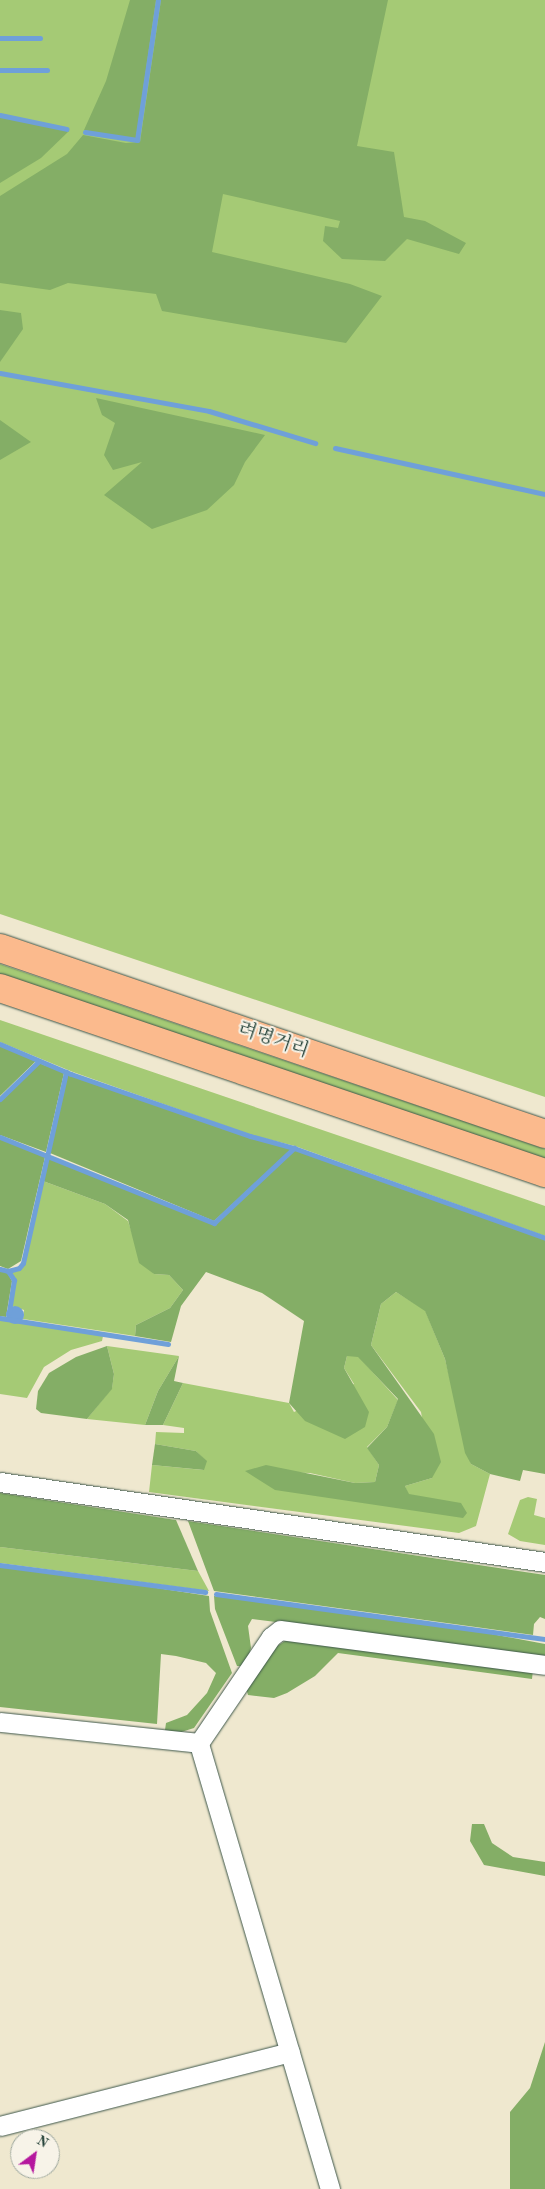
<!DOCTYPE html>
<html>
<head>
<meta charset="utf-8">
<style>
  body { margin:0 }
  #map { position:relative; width:545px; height:2189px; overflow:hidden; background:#efe8cf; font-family:"Old Standard TT","Noto Serif KR",serif }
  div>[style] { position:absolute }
  .green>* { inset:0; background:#a5ca75 }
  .forest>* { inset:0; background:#84ae66 }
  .water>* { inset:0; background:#6fa0d9 }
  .round { border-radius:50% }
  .stream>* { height:5px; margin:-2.5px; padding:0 2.5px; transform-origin:2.5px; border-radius:2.5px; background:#6fa0d9 }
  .roads { filter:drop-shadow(0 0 1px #3e574b) drop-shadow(0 0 1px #3e574b) }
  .minor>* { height:19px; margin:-9.5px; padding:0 9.5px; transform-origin:9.5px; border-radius:9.5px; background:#fff }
  .primary>* { height:28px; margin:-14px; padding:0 14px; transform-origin:14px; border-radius:14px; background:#fbba8d }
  span { translate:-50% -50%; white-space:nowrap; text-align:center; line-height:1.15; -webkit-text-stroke:4px #f7f3e8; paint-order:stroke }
  .street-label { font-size:19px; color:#1f3d34 }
  .north { position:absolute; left:10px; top:2129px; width:50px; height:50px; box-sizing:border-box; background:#f7f3e8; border:1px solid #a1aaa0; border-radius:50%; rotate:31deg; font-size:14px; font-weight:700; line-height:20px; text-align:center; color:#1f3d34 }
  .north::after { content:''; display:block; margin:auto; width:18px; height:22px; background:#b5179e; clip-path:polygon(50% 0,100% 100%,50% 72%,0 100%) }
</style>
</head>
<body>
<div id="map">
  <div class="green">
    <div style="clip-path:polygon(0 0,545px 0,545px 1097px,0 914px)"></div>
    <div style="clip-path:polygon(0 964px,545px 1149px,545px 1161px,0 976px)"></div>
    <div style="clip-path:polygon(0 1020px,545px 1206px,545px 1236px,295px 1146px,251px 1135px,73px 1072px,0 1042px)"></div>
    <div style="clip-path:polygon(43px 1181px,105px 1204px,128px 1221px,134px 1239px,154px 1274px,169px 1275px,183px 1290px,170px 1308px,136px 1325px,135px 1336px,23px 1319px,24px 1310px,11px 1306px,15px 1280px,11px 1272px,20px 1270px,25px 1263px)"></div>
    <div style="clip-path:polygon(396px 1292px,425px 1310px,445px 1359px,471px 1464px,490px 1474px,476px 1526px,459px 1533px,149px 1492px,152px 1465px,203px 1470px,206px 1461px,196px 1451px,155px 1444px,156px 1432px,184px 1433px,184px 1428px,163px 1425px,183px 1383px,289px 1403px,294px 1412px,354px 1384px,344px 1368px,347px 1356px,358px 1356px,398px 1400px,387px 1427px,367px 1447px,379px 1465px,375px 1482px,355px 1483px,310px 1473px,246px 1471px,429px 1497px,408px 1494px,405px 1486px,432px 1478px,421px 1412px,371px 1345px,381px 1304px)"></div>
    <div style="clip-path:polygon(0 1320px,103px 1336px,102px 1341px,71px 1350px,44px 1367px,27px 1398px,0 1394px)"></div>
    <div style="clip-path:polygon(107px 1346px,179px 1356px,158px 1391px,145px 1425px,87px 1419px,112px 1388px,114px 1374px)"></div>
    <div style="clip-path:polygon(528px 1497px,537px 1499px,534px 1515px,545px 1518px,545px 1545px,520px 1541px,508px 1534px,520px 1500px)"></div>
    <div style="clip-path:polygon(0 1547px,198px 1571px,209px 1591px,0 1563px)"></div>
  </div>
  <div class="forest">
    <div style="clip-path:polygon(130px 0,156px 0,136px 138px,128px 139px,84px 130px,106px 81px)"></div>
    <div style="clip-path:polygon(161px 0,388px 0,357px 146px,394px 152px,404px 217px,425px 221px,466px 243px,459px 254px,407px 239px,385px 261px,342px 259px,323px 241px,325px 226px,338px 228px,340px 221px,223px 194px,212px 252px,350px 284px,382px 296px,346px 343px,162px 311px,156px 294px,68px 283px,50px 290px,0 283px,0 196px,67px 154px,83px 135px,126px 143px,140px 142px)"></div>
    <div style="clip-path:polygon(0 117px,69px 131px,41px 158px,0 183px)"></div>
    <div style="clip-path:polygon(0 310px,21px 313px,23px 329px,0 362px)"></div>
    <div style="clip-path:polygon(96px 398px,265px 435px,245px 462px,234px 485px,207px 510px,152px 529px,104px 495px,142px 462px,113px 470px,104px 455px,115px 423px,102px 415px)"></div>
    <div style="clip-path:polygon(0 420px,31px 442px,0 460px)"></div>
    <div style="clip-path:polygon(0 1046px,36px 1061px,0 1096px)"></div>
    <div style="clip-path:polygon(39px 1063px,64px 1073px,46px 1152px,0 1135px,0 1101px)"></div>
    <div style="clip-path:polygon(67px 1074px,250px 1138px,292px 1149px,214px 1221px,50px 1153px)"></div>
    <div style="clip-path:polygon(0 1139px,45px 1157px,21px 1261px,8px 1269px,0 1266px)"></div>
    <div style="clip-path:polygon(294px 1150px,545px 1239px,545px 1474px,523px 1470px,520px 1481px,490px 1474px,471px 1464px,465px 1453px,445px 1359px,425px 1311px,396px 1292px,381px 1304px,371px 1345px,434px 1434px,441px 1462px,432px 1478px,405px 1486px,409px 1494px,461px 1503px,467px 1513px,463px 1518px,275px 1490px,245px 1471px,266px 1465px,355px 1483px,375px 1482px,379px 1465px,367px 1448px,387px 1427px,398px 1399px,358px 1357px,347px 1356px,344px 1368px,369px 1412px,365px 1427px,345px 1439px,305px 1421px,289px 1403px,304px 1321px,262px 1293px,206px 1272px,181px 1306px,171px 1342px,135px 1336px,136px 1325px,170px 1308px,183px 1290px,169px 1275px,154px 1274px,139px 1263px,128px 1220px,105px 1204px,43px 1181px,48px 1157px,214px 1225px)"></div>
    <div style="clip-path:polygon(0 1271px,7px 1272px,12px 1281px,6px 1317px,0 1316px)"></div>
    <div style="clip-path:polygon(107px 1346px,114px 1374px,112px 1389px,87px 1419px,41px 1413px,36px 1409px,38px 1391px,49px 1373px,76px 1357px)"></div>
    <div style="clip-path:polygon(179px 1356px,174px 1381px,183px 1383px,163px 1425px,145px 1425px,158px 1391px)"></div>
    <div style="clip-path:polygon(155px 1444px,196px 1451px,207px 1461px,204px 1470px,152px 1465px)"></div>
    <div style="clip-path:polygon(0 1493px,176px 1520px,198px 1571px,0 1547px)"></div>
    <div style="clip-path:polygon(188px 1521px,545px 1575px,545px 1619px,540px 1617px,534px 1624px,533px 1635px,214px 1591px)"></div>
    <div style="clip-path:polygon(0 1564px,209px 1596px,210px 1611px,232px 1673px,194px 1728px,178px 1733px,165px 1730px,166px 1723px,187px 1715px,207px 1693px,216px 1673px,206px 1663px,176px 1656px,161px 1654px,157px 1724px,0 1707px)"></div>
    <div style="clip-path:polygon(214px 1596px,465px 1629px,545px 1644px,545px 1656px,252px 1619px,248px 1626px,251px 1648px,247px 1661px,242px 1666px,237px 1666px,215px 1609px)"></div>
    <div style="clip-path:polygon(303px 1638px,533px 1670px,532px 1679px,338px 1653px,315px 1676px,287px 1693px,274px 1698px,248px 1695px,246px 1688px,269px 1651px,285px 1641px)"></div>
    <div style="clip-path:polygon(472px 1824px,484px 1824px,492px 1843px,513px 1857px,545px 1862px,545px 1876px,484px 1865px,470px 1841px)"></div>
    <div style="clip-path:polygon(545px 2042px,545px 2189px,510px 2189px,510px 2112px,530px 2088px)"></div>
  </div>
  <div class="water">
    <div class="round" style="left:6px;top:1306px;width:18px;height:18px"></div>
  </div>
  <div class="stream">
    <div style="left:0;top:38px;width:40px"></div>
    <div style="left:0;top:70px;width:47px"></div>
    <div style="left:0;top:115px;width:68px;rotate:11.8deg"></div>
    <div style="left:85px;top:132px;width:53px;rotate:8.7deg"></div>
    <div style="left:137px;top:140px;width:142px;rotate:-81.5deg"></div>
    <div style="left:0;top:373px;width:212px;rotate:10.3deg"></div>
    <div style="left:209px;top:411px;width:111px;rotate:16.8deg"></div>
    <div style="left:335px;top:448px;width:215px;rotate:12.4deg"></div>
    <div style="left:0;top:1044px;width:77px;rotate:22.9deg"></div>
    <div style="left:71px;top:1074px;width:189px;rotate:19.1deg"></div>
    <div style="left:250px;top:1136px;width:46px;rotate:15.3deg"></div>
    <div style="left:294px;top:1148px;width:267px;rotate:19.7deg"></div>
    <div style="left:0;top:1099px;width:54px;rotate:-44.3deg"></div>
    <div style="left:0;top:1137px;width:231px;rotate:21.9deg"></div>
    <div style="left:214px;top:1223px;width:110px;rotate:-43.2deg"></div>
    <div style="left:0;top:1269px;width:8px;rotate:14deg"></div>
    <div style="left:8px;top:1271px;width:11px;rotate:56deg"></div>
    <div style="left:14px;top:1280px;width:33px;rotate:99deg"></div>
    <div style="left:8px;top:1271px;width:11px;rotate:-15deg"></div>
    <div style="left:19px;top:1268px;width:6px;rotate:-51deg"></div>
    <div style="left:23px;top:1263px;width:196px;rotate:-77.3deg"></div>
    <div style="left:0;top:1318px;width:170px;rotate:8.8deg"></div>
    <div style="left:0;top:1565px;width:207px;rotate:7.5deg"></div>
    <div style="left:216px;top:1594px;width:332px;rotate:7.8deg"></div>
  </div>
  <div class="roads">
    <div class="minor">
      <div style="left:0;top:1482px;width:551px;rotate:8.35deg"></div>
      <div style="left:0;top:1722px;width:200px;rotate:6deg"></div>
      <div style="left:0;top:2126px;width:299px;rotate:-14.3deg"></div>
      <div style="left:330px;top:2189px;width:465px;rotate:-106.4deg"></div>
      <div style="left:199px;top:1743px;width:128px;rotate:-55.8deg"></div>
      <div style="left:271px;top:1637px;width:11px;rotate:-38deg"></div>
      <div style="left:280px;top:1630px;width:267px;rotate:7.5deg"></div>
    </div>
    <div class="primary">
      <div style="left:0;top:948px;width:576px;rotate:18.84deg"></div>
      <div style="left:0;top:988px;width:576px;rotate:18.75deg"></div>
    </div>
  </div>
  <div class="street-label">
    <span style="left:273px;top:1041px;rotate:19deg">려명거리</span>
  </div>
  <div class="north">N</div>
</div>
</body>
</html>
